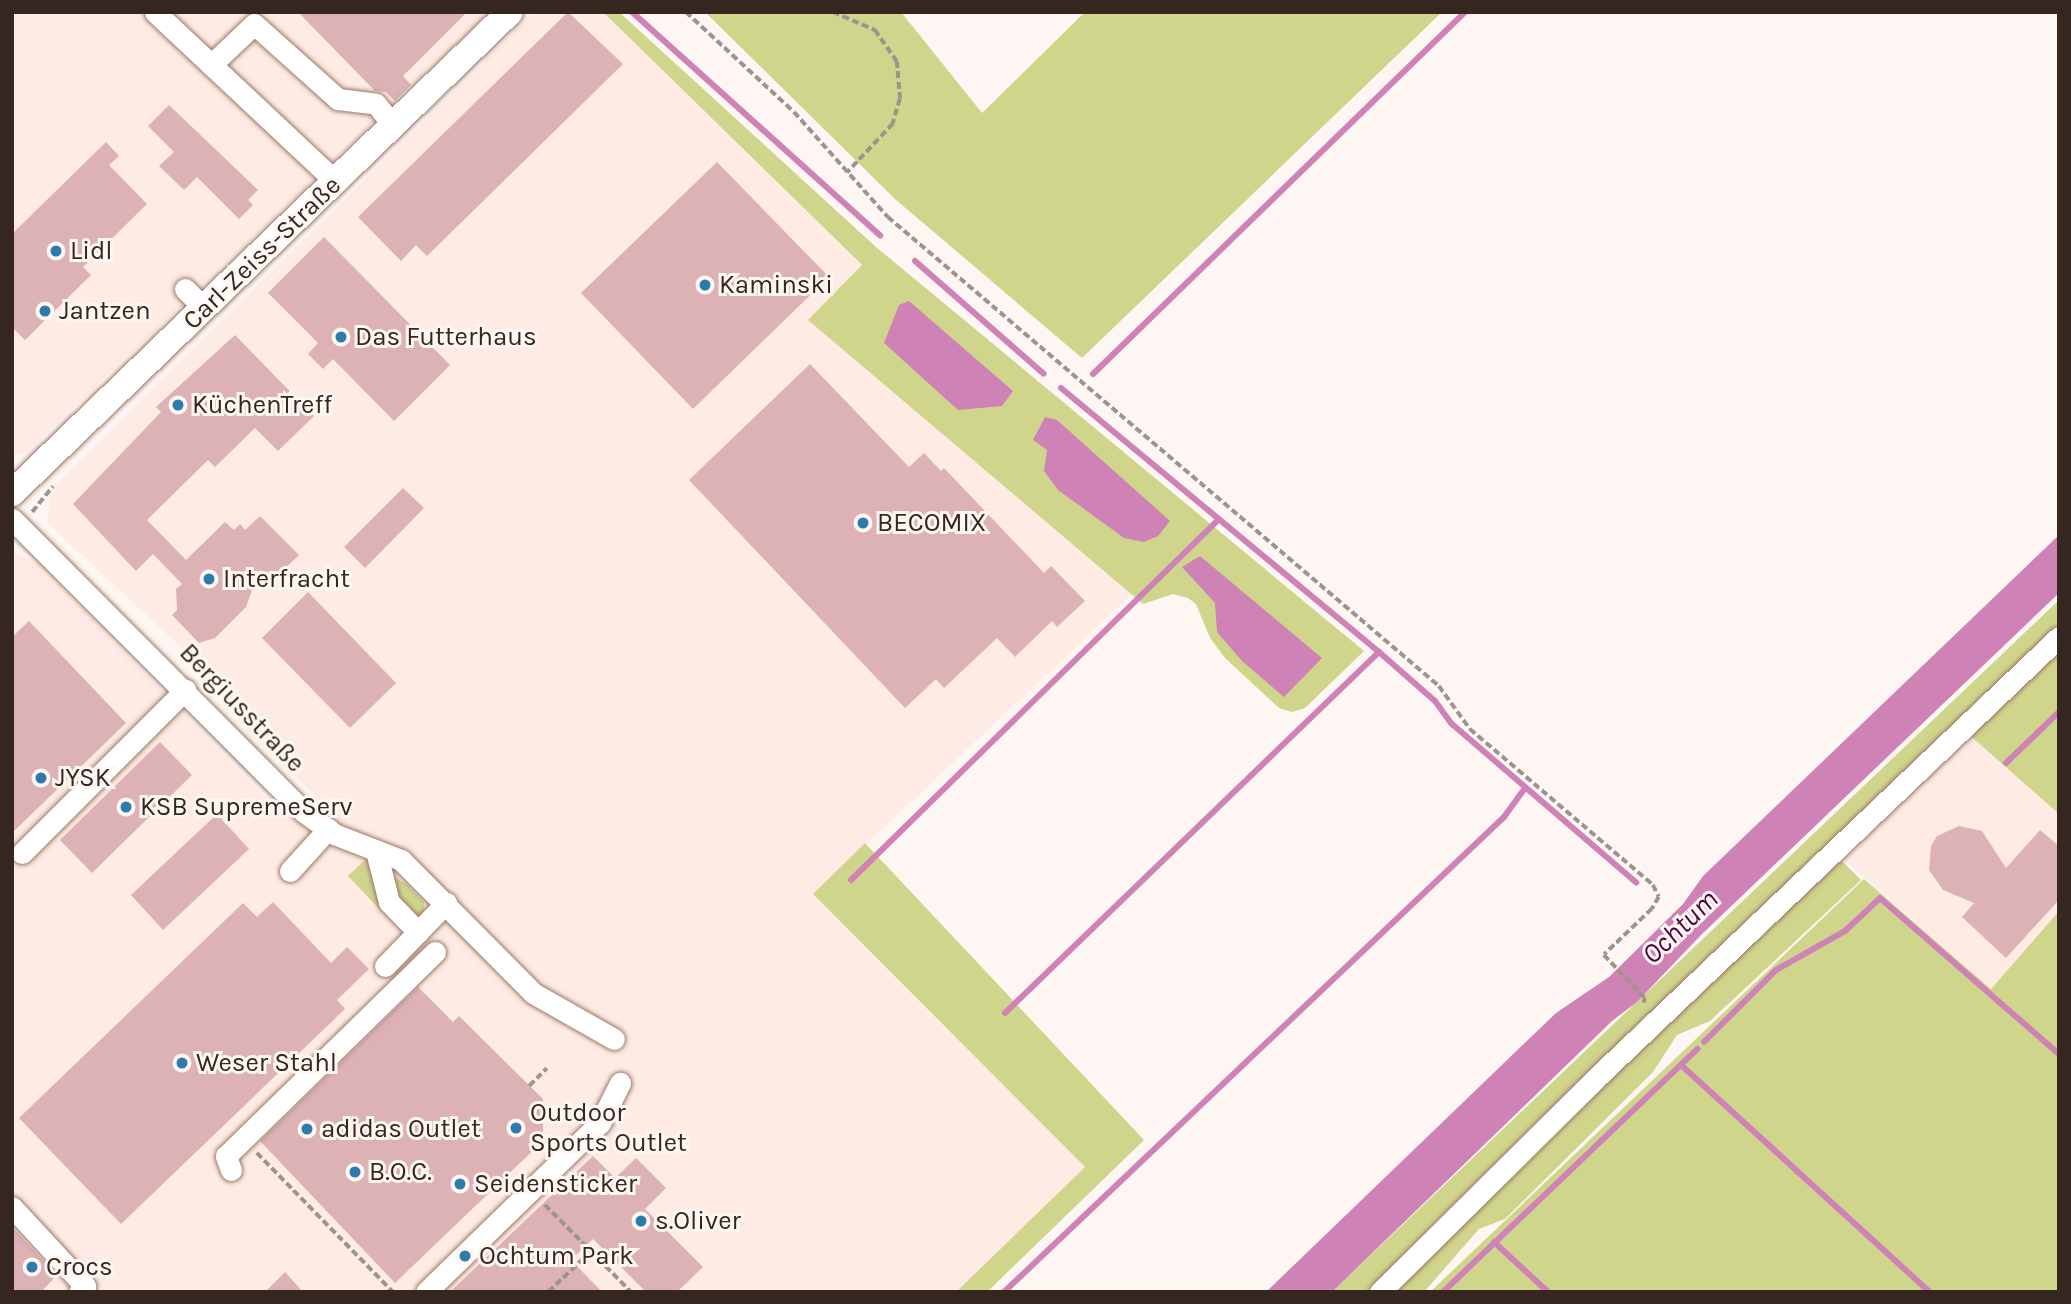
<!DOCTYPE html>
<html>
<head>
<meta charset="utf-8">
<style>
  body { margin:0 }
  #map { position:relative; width:2071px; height:1304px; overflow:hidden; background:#fef6f3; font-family:Karla,sans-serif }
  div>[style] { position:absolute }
  .built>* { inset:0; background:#feebe3 }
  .green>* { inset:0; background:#d0d58c }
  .water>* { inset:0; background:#cf82b6 }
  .stream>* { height:6px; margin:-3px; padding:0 3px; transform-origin:3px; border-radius:3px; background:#cf82b6 }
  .building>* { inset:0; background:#dcb2b5 }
  .path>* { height:3.5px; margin-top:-1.75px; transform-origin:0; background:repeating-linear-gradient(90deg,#9e938e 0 7px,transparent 0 10.5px) }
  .roads { filter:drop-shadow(0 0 2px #9b7868) drop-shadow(0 0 2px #9b7868) }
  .minor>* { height:21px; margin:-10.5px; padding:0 10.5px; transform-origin:10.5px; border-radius:10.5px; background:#fff }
  .major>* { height:26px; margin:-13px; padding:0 13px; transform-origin:13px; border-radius:13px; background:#fff }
  .dots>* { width:19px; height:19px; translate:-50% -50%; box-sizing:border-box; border:4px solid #fef6f3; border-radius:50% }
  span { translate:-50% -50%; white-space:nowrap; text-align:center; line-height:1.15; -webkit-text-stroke:6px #fef6f3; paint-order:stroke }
  .poi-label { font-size:26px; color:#352720 }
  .left { translate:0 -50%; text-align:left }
  .street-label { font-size:26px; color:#352720 }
  .water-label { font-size:28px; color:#4b053b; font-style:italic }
  .frame { position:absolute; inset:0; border:14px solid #352720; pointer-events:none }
</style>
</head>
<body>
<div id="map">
  <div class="built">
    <div style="clip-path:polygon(12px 12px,489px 12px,27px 452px,12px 455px)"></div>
    <div style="clip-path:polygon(534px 12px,603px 12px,862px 266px,809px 319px,1132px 594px,813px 894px,1085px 1167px,956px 1292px,12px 1292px,12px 552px,39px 563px,286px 819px,314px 794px,246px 730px,247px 720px,197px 670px,201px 666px,48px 523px,50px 490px)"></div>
    <div style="clip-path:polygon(1969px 734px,2059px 815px,2059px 911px,1991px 989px,1840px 856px)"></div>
  </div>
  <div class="green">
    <div style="clip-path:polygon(603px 12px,619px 12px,876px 247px,1364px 651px,1305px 708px,1292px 712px,1279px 708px,1225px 658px,1210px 638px,1196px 604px,1188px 598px,1173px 594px,1143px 604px,808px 320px,862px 265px)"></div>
    <div style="clip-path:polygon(705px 12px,901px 12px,982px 113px,1085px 12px,1442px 12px,1082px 358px,895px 199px)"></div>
    <div style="clip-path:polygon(2059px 600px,2059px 814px,1958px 725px,1829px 848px,1861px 880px,1710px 1021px,1677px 1035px,1653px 1072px,1505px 1219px,1479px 1229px,1424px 1292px,1332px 1292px)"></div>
    <div style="clip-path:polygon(865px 843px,1144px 1140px,987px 1292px,956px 1292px,1085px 1167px,813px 894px)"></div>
    <div style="clip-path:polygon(366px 859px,373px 866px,382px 912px,348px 876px)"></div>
    <div style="clip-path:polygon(386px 872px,408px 885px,424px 902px,424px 915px,417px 923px,395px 901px)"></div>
    <div style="clip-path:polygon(1864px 879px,1991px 989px,2059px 911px,2059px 1292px,1430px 1292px)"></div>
  </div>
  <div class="water">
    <div style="clip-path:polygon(909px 301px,1013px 391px,1002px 406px,958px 410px,884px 343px,899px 305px)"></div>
    <div style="clip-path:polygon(1045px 417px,1057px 420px,1170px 521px,1158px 536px,1144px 542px,1124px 538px,1058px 490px,1044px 471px,1047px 450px,1033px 440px)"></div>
    <div style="clip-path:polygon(2059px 535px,2059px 593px,1702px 934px,1637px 1002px,1612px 1021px,1332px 1292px,1266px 1292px,1556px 1013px,1609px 977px,1683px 904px,1703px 876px)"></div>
    <div style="clip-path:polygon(1200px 556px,1322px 658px,1284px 697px,1242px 661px,1217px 632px,1215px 603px,1182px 567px)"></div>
  </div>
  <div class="stream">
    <div style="left:632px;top:12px;width:334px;rotate:42deg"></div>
    <div style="left:915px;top:261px;width:171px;rotate:41.2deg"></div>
    <div style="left:1093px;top:374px;width:519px;rotate:-44.22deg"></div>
    <div style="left:1061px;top:388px;width:413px;rotate:39.7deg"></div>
    <div style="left:1379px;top:652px;width:74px;rotate:41.2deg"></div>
    <div style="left:1435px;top:701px;width:29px;rotate:54deg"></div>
    <div style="left:1452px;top:724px;width:243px;rotate:40.7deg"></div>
    <div style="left:2006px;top:763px;width:74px;rotate:-43.9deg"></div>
    <div style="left:851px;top:880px;width:514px;rotate:-44.45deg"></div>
    <div style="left:1005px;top:1013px;width:520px;rotate:-43.99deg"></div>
    <div style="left:1704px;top:1042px;width:102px;rotate:-45deg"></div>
    <div style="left:1776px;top:970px;width:79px;rotate:-29.5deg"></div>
    <div style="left:1845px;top:931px;width:48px;rotate:-43.3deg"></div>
    <div style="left:1880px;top:898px;width:237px;rotate:41.1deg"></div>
    <div style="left:1681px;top:1065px;width:337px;rotate:42.4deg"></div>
    <div style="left:1494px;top:1242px;width:74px;rotate:42.8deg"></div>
    <div style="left:1004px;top:1292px;width:690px;rotate:-43.53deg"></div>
    <div style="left:1504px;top:817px;width:36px;rotate:-54deg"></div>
    <div style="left:1443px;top:1292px;width:352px;rotate:-43.7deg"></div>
  </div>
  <div class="building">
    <div style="clip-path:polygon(298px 12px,467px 12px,403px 76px,411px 85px,395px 101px,386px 92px,375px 91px)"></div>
    <div style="clip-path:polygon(568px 12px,623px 64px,427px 256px,416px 245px,401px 261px,358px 217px)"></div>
    <div style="clip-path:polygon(169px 105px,258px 190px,248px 200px,253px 205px,239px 219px,197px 177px,184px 190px,159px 166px,174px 152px,148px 126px)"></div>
    <div style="clip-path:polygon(106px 142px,119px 156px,109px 165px,147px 204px,83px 267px,91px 275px,25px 340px,12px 327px,12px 234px)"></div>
    <div style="clip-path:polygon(717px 162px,829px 277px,693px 409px,581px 293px)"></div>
    <div style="clip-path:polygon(324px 237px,450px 365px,394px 421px,333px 359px,323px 369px,308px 354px,318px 343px,268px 293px)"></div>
    <div style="clip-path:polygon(235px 335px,314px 416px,278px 451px,255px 428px,215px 467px,208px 460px,147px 520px,186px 560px,225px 522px,234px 530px,240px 524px,245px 530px,260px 516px,299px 555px,272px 581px,259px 570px,246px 607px,215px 638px,199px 643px,172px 615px,177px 610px,176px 589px,182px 584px,153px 554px,136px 571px,73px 504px,161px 412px,156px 407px)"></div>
    <div style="clip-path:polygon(810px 364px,909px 467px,924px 453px,941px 471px,944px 468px,1044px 573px,1051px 566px,1085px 601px,1057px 627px,1052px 621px,1015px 657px,997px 638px,944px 688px,936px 679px,905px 708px,689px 480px)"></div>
    <div style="clip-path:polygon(403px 488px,424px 508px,365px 568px,344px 547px)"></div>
    <div style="clip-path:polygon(308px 592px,396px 683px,350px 728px,262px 638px)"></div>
    <div style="clip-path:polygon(29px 621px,126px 723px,12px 833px,12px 637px)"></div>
    <div style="clip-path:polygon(160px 742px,192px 775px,92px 873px,60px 840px)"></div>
    <div style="clip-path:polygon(217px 814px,249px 849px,163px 930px,131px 895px)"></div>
    <div style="clip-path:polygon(1959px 826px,1982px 831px,2006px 868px,2040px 830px,2059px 846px,2059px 900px,2006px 958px,1962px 917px,1974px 903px,1943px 890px,1929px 870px,1931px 846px,1937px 836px)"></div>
    <div style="clip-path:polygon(273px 902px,331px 963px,347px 947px,369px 969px,337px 1000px,345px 1009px,121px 1224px,19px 1118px,243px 903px,257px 917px)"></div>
    <div style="clip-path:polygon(418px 987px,453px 1022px,459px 1016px,543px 1099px,543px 1141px,395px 1283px,260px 1141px)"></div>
    <div style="clip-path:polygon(593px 1156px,615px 1178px,636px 1158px,666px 1188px,645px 1209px,703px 1267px,677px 1292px,646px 1292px,593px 1239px,571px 1260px,602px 1292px,450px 1292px)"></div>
    <div style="clip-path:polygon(12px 1227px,57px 1275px,41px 1292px,12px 1292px)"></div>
    <div style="clip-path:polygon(285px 1272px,303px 1292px,265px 1292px)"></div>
  </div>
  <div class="path">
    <div style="left:686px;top:12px;width:147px;rotate:42.8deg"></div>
    <div style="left:794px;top:112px;width:141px;rotate:48.2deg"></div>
    <div style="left:888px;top:217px;width:724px;rotate:40.4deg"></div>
    <div style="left:1439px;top:686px;width:53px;rotate:54.2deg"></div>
    <div style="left:1470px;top:729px;width:240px;rotate:40.4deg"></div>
    <div style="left:1653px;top:885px;width:13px;rotate:63deg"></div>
    <div style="left:1659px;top:897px;width:14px;rotate:120deg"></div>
    <div style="left:1652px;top:909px;width:66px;rotate:136.2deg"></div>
    <div style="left:1604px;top:955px;width:59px;rotate:46.4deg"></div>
    <div style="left:1645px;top:998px;width:5px;rotate:101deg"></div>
    <div style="left:833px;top:12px;width:46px;rotate:23.2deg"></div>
    <div style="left:875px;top:30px;width:38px;rotate:55deg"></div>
    <div style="left:897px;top:61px;width:38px;rotate:85deg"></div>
    <div style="left:900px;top:99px;width:26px;rotate:106deg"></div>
    <div style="left:893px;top:124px;width:67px;rotate:133.2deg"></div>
    <div style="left:32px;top:512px;width:33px;rotate:-51deg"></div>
    <div style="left:529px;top:1086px;width:25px;rotate:-45deg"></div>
    <div style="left:257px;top:1153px;width:194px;rotate:45.6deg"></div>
    <div style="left:545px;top:1205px;width:65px;rotate:45deg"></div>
    <div style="left:548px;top:1292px;width:59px;rotate:-43.6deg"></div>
    <div style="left:591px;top:1251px;width:57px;rotate:45.7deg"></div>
  </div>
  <div class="roads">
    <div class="minor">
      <div style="left:155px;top:12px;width:248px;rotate:43.2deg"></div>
      <div style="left:211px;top:65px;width:59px;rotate:-43.6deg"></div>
      <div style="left:254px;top:24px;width:113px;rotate:41.8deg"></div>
      <div style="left:338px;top:99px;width:38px;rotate:7deg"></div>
      <div style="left:376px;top:104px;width:28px;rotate:51deg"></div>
      <div style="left:185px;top:289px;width:27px;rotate:45deg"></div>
      <div style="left:12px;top:519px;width:414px;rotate:45.1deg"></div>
      <div style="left:304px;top:812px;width:37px;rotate:36deg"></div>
      <div style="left:334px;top:834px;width:72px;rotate:21.2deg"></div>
      <div style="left:401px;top:860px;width:187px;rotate:45.2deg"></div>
      <div style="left:533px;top:993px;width:93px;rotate:29.6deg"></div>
      <div style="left:376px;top:851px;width:53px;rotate:75.7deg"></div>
      <div style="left:389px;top:902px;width:42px;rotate:46deg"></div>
      <div style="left:22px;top:853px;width:231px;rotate:-45deg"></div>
      <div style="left:290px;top:871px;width:57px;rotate:-47.9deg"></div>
      <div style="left:385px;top:966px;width:88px;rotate:-45.9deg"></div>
      <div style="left:231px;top:1170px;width:15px;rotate:-110deg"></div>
      <div style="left:226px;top:1156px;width:292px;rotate:-44.3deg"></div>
      <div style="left:12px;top:1207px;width:108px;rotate:47.3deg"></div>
      <div style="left:85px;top:1286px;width:8px;rotate:135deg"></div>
      <div style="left:426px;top:1292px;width:243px;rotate:-44.2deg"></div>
      <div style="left:600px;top:1123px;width:45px;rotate:-63.4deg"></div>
      <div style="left:1380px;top:1292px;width:304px;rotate:-44.7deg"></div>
      <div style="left:1596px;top:1078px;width:639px;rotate:-43.61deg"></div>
    </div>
    <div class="major">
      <div style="left:12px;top:493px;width:692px;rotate:-44.01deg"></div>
    </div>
  </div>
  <div class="dots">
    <div style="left:56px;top:251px;background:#2d7bad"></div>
    <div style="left:705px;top:285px;background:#2d7bad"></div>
    <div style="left:45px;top:311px;background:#2d7bad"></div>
    <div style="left:341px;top:337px;background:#2d7bad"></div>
    <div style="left:178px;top:405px;background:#2d7bad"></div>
    <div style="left:863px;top:523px;background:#2d7bad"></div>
    <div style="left:209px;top:579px;background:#2d7bad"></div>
    <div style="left:41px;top:778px;background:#2d7bad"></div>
    <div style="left:126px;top:807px;background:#2d7bad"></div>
    <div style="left:182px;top:1063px;background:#2d7bad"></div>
    <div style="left:516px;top:1128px;background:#2d7bad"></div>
    <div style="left:307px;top:1129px;background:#2d7bad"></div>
    <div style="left:355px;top:1172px;background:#2d7bad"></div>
    <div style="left:460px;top:1184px;background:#2d7bad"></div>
    <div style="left:641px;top:1221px;background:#2d7bad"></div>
    <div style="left:465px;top:1256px;background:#2d7bad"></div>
    <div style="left:32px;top:1267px;background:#2d7bad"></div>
  </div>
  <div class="poi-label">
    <span class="left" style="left:70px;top:251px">Lidl</span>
    <span class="left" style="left:719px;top:285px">Kaminski</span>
    <span class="left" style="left:59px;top:311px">Jantzen</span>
    <span class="left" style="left:355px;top:337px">Das Futterhaus</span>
    <span class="left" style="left:192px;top:405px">KüchenTreff</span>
    <span class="left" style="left:877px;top:523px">BECOMIX</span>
    <span class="left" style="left:223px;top:579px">Interfracht</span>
    <span class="left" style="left:55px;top:778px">JYSK</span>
    <span class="left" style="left:140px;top:807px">KSB SupremeServ</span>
    <span class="left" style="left:196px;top:1063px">Weser Stahl</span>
    <span class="left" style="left:530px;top:1128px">Outdoor<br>Sports Outlet</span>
    <span class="left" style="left:321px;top:1129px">adidas Outlet</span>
    <span class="left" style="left:369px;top:1172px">B.O.C.</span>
    <span class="left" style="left:474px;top:1184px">Seidensticker</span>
    <span class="left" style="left:655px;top:1221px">s.Oliver</span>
    <span class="left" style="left:479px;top:1256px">Ochtum Park</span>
    <span class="left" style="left:46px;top:1267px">Crocs</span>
  </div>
  <div class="street-label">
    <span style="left:262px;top:253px;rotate:-44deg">Carl-Zeiss-Straße</span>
    <span style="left:242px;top:708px;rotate:46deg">Bergiusstraße</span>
  </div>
  <div class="water-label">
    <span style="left:1680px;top:927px;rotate:-44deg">Ochtum</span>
  </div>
  <div class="frame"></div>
</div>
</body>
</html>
